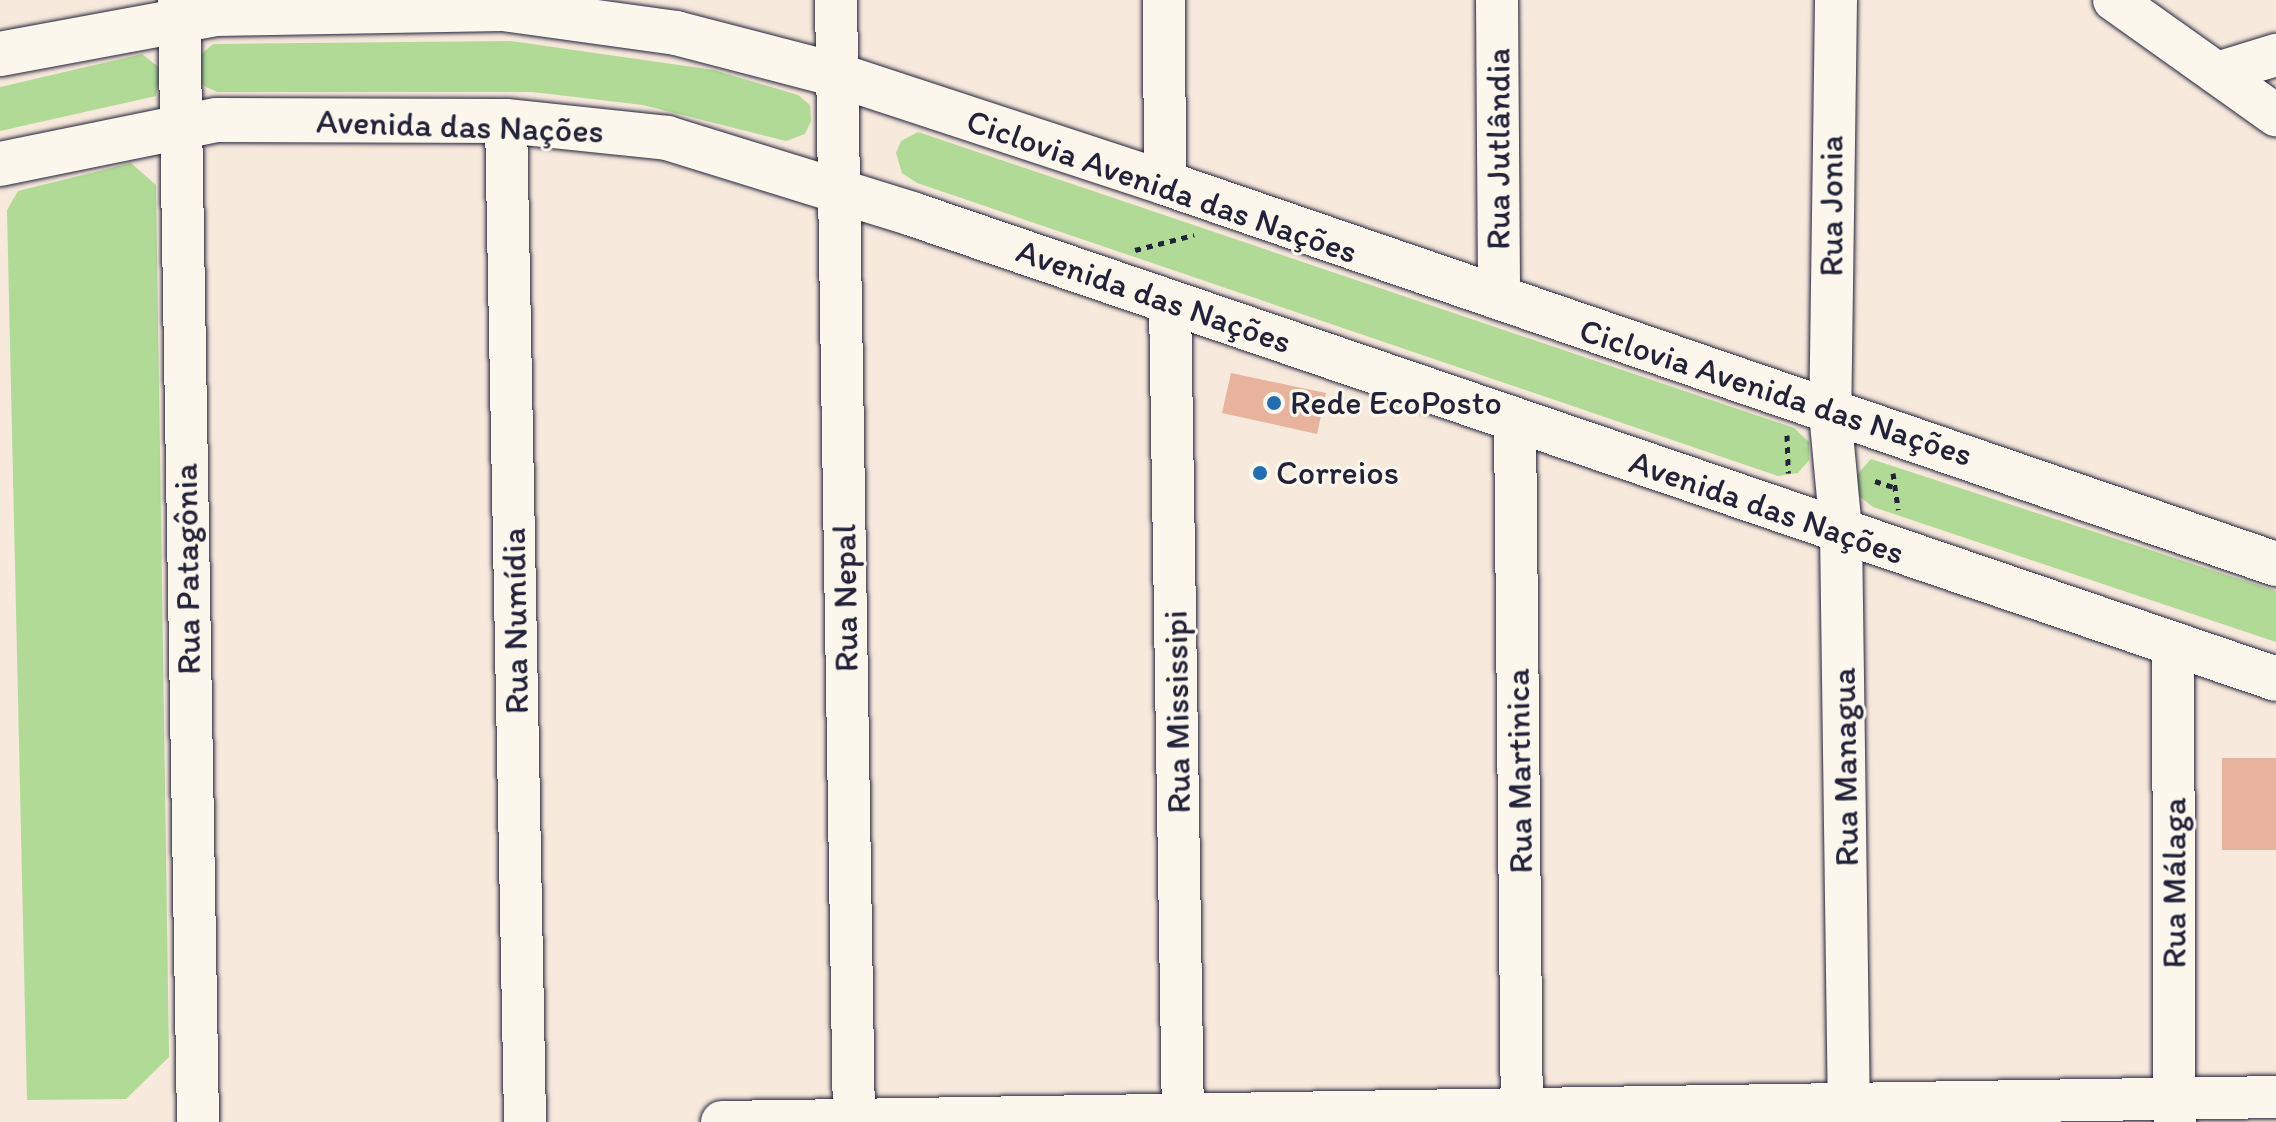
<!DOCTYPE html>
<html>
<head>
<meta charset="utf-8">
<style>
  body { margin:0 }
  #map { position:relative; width:2276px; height:1122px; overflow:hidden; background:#f7e9dc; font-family:Itim,sans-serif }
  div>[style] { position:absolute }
  .green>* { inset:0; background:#b1da96 }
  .building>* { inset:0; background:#e8b39c }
  .path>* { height:5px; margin-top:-2.5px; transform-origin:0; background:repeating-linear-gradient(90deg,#22223b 0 6px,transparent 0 12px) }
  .roads { filter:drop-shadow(0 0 2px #22223b) drop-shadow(0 0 2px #22223b) }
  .minor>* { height:42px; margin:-21px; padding:0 21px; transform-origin:21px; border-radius:21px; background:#fbf7ec }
  .major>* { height:44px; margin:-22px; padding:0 22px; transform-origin:22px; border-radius:22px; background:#fbf7ec }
  .dots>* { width:22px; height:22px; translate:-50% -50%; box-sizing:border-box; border:4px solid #fbf7ec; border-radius:50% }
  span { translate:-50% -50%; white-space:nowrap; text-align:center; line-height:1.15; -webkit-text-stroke:6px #fbf7ec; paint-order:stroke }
  .street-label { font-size:34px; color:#22223b }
  .poi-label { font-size:34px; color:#22223b }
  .left { translate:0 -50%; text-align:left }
</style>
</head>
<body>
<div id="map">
  <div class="green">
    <div style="clip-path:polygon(511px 41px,714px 70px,798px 95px,810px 105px,811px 121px,805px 134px,786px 141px,643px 105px,532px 92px,217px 92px,200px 84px,197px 58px,213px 44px)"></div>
    <div style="clip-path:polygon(142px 54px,161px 69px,156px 96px,0 131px,0 87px)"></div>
    <div style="clip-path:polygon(918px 132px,1794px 428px,1809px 442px,1809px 460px,1798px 473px,1778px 476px,917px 183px,902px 173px,896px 153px,901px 141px)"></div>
    <div style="clip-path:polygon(131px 163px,156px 185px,169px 1057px,126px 1099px,27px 1100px,7px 210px,18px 191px)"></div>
    <div style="clip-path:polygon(1871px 459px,2276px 591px,2276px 642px,1873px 507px,1858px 495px,1855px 477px)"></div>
  </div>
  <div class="building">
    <div style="clip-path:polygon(1231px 373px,1326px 393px,1317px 434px,1222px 413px)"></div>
    <div style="clip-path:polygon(2222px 758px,2276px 758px,2276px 850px,2222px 850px)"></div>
  </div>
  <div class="path">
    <div style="left:1135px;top:250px;width:61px;rotate:-14.3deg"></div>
    <div style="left:1787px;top:435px;width:38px;rotate:88deg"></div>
    <div style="left:1893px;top:473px;width:37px;rotate:82deg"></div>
    <div style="left:1875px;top:481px;width:22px;rotate:18deg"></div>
  </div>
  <div class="roads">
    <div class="minor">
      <div style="left:179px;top:0;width:1122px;rotate:89.03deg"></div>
      <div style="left:836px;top:0;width:1122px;rotate:89.08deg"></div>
      <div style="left:1164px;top:0;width:183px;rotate:89.7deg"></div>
      <div style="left:1497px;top:0;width:298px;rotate:89.6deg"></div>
      <div style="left:1836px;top:0;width:412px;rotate:90.8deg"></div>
      <div style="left:1830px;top:412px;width:120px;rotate:84.7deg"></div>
      <div style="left:1841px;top:531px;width:591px;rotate:89.22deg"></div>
      <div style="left:2114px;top:0;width:199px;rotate:35.4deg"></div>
      <div style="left:2217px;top:73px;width:62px;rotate:-17deg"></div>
      <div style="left:506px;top:121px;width:1001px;rotate:88.91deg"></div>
      <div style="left:1170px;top:301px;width:821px;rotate:89.09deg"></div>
      <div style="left:1515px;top:421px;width:701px;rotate:89.43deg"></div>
      <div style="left:2173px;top:645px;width:477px;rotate:89.8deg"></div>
      <div style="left:722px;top:1122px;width:1554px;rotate:-0.92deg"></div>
    </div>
    <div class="major">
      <div style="left:0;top:54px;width:219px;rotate:-10.5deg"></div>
      <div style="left:215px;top:14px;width:288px;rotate:-1deg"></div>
      <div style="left:503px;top:9px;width:175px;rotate:7.9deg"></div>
      <div style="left:676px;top:33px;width:166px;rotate:14.6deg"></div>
      <div style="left:837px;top:75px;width:345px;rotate:18.2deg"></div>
      <div style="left:1165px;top:183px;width:1175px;rotate:18.93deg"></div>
      <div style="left:0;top:164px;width:220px;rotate:-11.5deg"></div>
      <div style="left:216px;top:120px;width:290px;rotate:0.2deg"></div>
      <div style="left:506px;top:121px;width:162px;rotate:6deg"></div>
      <div style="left:667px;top:138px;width:257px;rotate:17.2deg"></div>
      <div style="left:912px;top:214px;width:1441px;rotate:18.82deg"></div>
    </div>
  </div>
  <div class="dots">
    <div style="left:1274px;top:403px;background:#1f6fb2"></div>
    <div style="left:1260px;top:473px;background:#1f6fb2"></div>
  </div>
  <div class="street-label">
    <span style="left:460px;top:126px;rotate:2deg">Avenida das Nações</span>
    <span style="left:1498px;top:149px;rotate:-90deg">Rua Jutlândia</span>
    <span style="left:1162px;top:186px;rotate:19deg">Ciclovia Avenida das Nações</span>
    <span style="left:1831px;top:206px;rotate:-90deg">Rua Jonia</span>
    <span style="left:1154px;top:296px;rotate:19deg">Avenida das Nações</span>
    <span style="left:1776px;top:392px;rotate:18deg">Ciclovia Avenida das Nações</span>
    <span style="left:1767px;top:507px;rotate:19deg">Avenida das Nações</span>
    <span style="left:187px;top:569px;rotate:-91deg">Rua Patagônia</span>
    <span style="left:845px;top:598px;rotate:-91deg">Rua Nepal</span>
    <span style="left:515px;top:621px;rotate:-91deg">Rua Numídia</span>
    <span style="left:1177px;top:712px;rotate:-91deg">Rua Mississipi</span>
    <span style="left:1845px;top:767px;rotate:-91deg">Rua Managua</span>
    <span style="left:1519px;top:771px;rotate:-91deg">Rua Martinica</span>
    <span style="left:2174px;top:883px;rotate:-90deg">Rua Málaga</span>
  </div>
  <div class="poi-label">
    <span class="left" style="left:1290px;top:403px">Rede EcoPosto</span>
    <span class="left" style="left:1276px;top:473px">Correios</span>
  </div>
</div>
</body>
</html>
